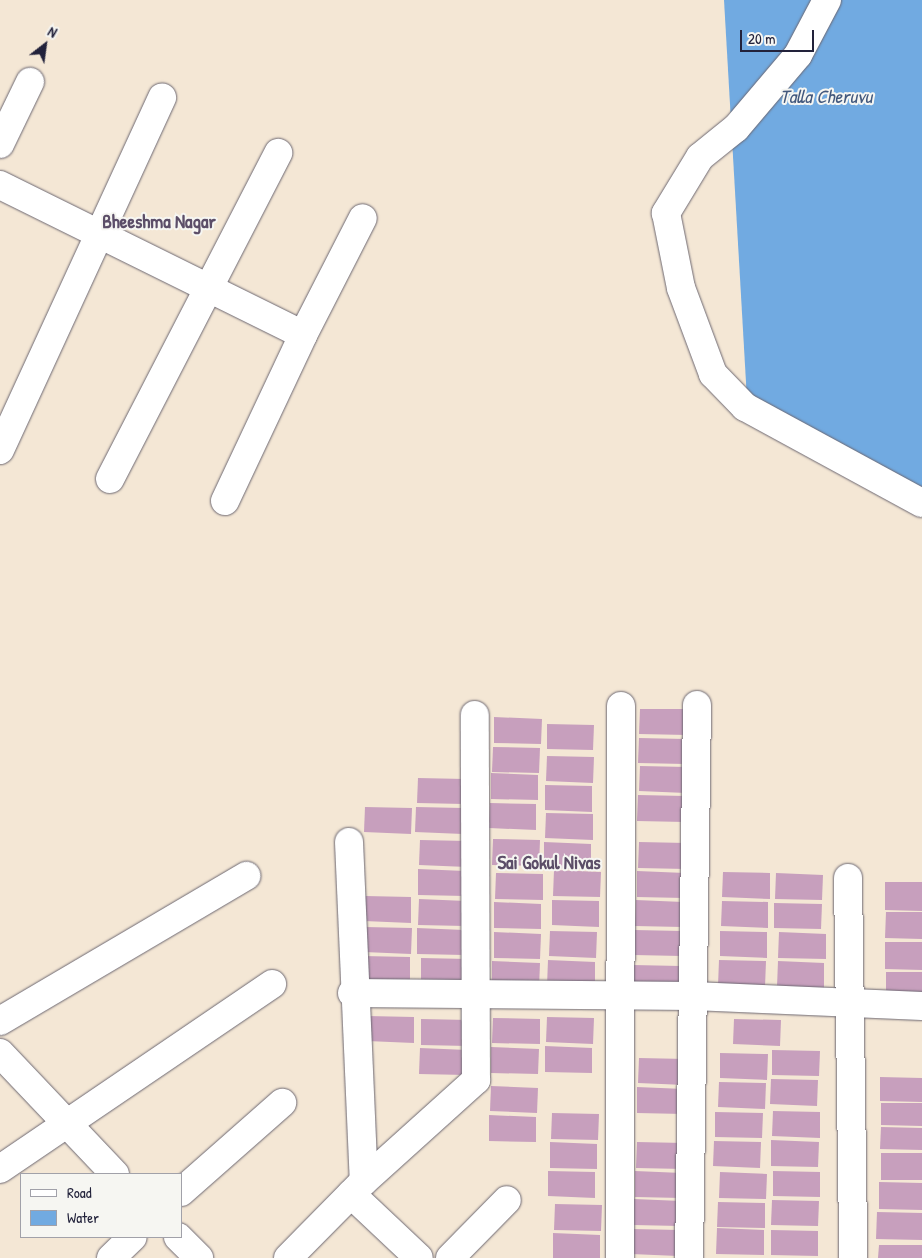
<!DOCTYPE html>
<html>
<head>
<meta charset="utf-8">
<style>
  body { margin:0 }
  #map { position:relative; width:922px; height:1258px; overflow:hidden; background:#f4e7d5; font-family:"Patrick Hand",sans-serif }
  div>[style] { position:absolute }
  .water>* { inset:0; background:#71aae1 }
  .building>* { inset:0; background:#c79fbd }
  .roads { filter:drop-shadow(0 0 1px #6c6771) drop-shadow(0 0 1px #6c6771) }
  .minor>* { height:28px; margin:-14px; padding:0 14px; transform-origin:14px; border-radius:14px; background:#fff }
  span { translate:-50% -50%; white-space:nowrap; text-align:center; line-height:1.15; -webkit-text-stroke:4px #f6f6f2; paint-order:stroke }
  .water-label { font-size:19px; color:#42587d; font-style:italic }
  .neighbourhood-label { font-size:19px; color:#5c4e68; font-weight:700 }
  .legend { position:absolute; left:20px; top:1173px; width:162px; height:65px; box-sizing:border-box; background:#f6f6f2; border:1px solid #a1a1a9; margin:0; padding:6px 9px; list-style:none; font-size:15px; color:#22223b }
  .legend li { display:flex; align-items:center; gap:10px; height:25px }
  .legend b { width:25px; border:1px solid #a1a1a9 }
  .north { position:absolute; left:20px; top:20px; width:50px; height:50px; -webkit-text-stroke:4px #f6f6f2; paint-order:stroke; rotate:30deg; font-size:14px; font-weight:700; line-height:20px; text-align:center; color:#22223b }
  .north::after { content:''; display:block; margin:auto; width:18px; height:22px; background:#22223b; clip-path:polygon(50% 0,100% 100%,50% 72%,0 100%) }
  .scale { position:absolute; left:740px; top:30px; width:74px; height:22px; box-sizing:border-box; border:2px solid #22223b; border-top:0; padding-left:6px; font-size:15px; line-height:18px; white-space:nowrap; color:#22223b; -webkit-text-stroke:4px #f6f6f2; paint-order:stroke }
</style>
</head>
<body>
<div id="map">
  <div class="water">
    <div style="clip-path:polygon(724px 0,922px 0,922px 502px,748px 417px)"></div>
  </div>
  <div class="building">
    <div style="clip-path:polygon(640px 709px,687px 709px,687px 735px,639px 734px)"></div>
    <div style="clip-path:polygon(494px 717px,542px 719px,541px 744px,494px 743px)"></div>
    <div style="clip-path:polygon(547px 724px,594px 725px,593px 750px,547px 749px)"></div>
    <div style="clip-path:polygon(639px 738px,685px 739px,685px 764px,638px 763px)"></div>
    <div style="clip-path:polygon(493px 747px,540px 748px,539px 773px,492px 772px)"></div>
    <div style="clip-path:polygon(547px 756px,594px 757px,593px 783px,546px 781px)"></div>
    <div style="clip-path:polygon(640px 766px,687px 767px,686px 793px,639px 791px)"></div>
    <div style="clip-path:polygon(491px 773px,538px 775px,538px 800px,491px 799px)"></div>
    <div style="clip-path:polygon(418px 778px,465px 779px,464px 804px,417px 803px)"></div>
    <div style="clip-path:polygon(545px 785px,592px 786px,592px 812px,545px 810px)"></div>
    <div style="clip-path:polygon(638px 795px,685px 796px,685px 822px,637px 821px)"></div>
    <div style="clip-path:polygon(490px 803px,536px 804px,536px 830px,489px 828px)"></div>
    <div style="clip-path:polygon(365px 807px,412px 808px,411px 834px,364px 832px)"></div>
    <div style="clip-path:polygon(416px 807px,463px 808px,463px 834px,415px 832px)"></div>
    <div style="clip-path:polygon(546px 813px,593px 814px,593px 840px,545px 838px)"></div>
    <div style="clip-path:polygon(493px 839px,540px 840px,539px 866px,492px 865px)"></div>
    <div style="clip-path:polygon(420px 840px,467px 841px,467px 867px,419px 865px)"></div>
    <div style="clip-path:polygon(544px 842px,591px 844px,591px 869px,544px 868px)"></div>
    <div style="clip-path:polygon(639px 842px,686px 843px,686px 869px,638px 868px)"></div>
    <div style="clip-path:polygon(418px 869px,465px 871px,465px 896px,418px 895px)"></div>
    <div style="clip-path:polygon(554px 870px,601px 872px,600px 897px,553px 896px)"></div>
    <div style="clip-path:polygon(637px 871px,685px 873px,684px 898px,637px 897px)"></div>
    <div style="clip-path:polygon(723px 872px,770px 873px,770px 899px,722px 897px)"></div>
    <div style="clip-path:polygon(496px 873px,543px 874px,543px 900px,495px 899px)"></div>
    <div style="clip-path:polygon(776px 873px,823px 875px,822px 900px,775px 899px)"></div>
    <div style="clip-path:polygon(885px 882px,922px 882px,922px 911px,885px 910px)"></div>
    <div style="clip-path:polygon(365px 896px,411px 897px,411px 923px,364px 921px)"></div>
    <div style="clip-path:polygon(419px 899px,466px 901px,465px 926px,418px 925px)"></div>
    <div style="clip-path:polygon(552px 900px,599px 901px,599px 927px,552px 925px)"></div>
    <div style="clip-path:polygon(636px 900px,683px 902px,682px 927px,635px 926px)"></div>
    <div style="clip-path:polygon(722px 901px,768px 902px,768px 928px,721px 926px)"></div>
    <div style="clip-path:polygon(494px 902px,541px 904px,541px 929px,494px 928px)"></div>
    <div style="clip-path:polygon(774px 903px,822px 904px,821px 929px,774px 928px)"></div>
    <div style="clip-path:polygon(886px 912px,922px 912px,922px 939px,885px 938px)"></div>
    <div style="clip-path:polygon(365px 927px,412px 928px,411px 954px,364px 952px)"></div>
    <div style="clip-path:polygon(417px 928px,464px 930px,464px 955px,417px 954px)"></div>
    <div style="clip-path:polygon(634px 930px,682px 931px,681px 956px,634px 955px)"></div>
    <div style="clip-path:polygon(550px 931px,597px 932px,596px 958px,549px 956px)"></div>
    <div style="clip-path:polygon(720px 931px,767px 932px,767px 958px,720px 956px)"></div>
    <div style="clip-path:polygon(494px 932px,541px 934px,540px 959px,494px 958px)"></div>
    <div style="clip-path:polygon(779px 932px,826px 934px,826px 959px,778px 958px)"></div>
    <div style="clip-path:polygon(885px 942px,922px 942px,922px 970px,885px 969px)"></div>
    <div style="clip-path:polygon(363px 956px,410px 957px,410px 983px,362px 981px)"></div>
    <div style="clip-path:polygon(421px 958px,468px 959px,468px 985px,421px 984px)"></div>
    <div style="clip-path:polygon(548px 960px,595px 962px,595px 987px,547px 986px)"></div>
    <div style="clip-path:polygon(719px 960px,766px 961px,765px 987px,718px 986px)"></div>
    <div style="clip-path:polygon(492px 961px,540px 963px,539px 988px,492px 987px)"></div>
    <div style="clip-path:polygon(778px 961px,824px 963px,824px 988px,777px 987px)"></div>
    <div style="clip-path:polygon(633px 965px,680px 966px,680px 992px,632px 990px)"></div>
    <div style="clip-path:polygon(886px 972px,922px 972px,922px 1001px,886px 1001px)"></div>
    <div style="clip-path:polygon(367px 1016px,414px 1017px,414px 1043px,367px 1041px)"></div>
    <div style="clip-path:polygon(547px 1017px,594px 1018px,593px 1044px,546px 1042px)"></div>
    <div style="clip-path:polygon(493px 1018px,540px 1019px,540px 1044px,492px 1043px)"></div>
    <div style="clip-path:polygon(421px 1019px,469px 1020px,468px 1046px,421px 1045px)"></div>
    <div style="clip-path:polygon(734px 1019px,781px 1020px,780px 1046px,733px 1044px)"></div>
    <div style="clip-path:polygon(545px 1046px,592px 1048px,592px 1073px,545px 1072px)"></div>
    <div style="clip-path:polygon(491px 1047px,539px 1049px,538px 1074px,491px 1073px)"></div>
    <div style="clip-path:polygon(420px 1048px,467px 1050px,466px 1075px,419px 1074px)"></div>
    <div style="clip-path:polygon(772px 1050px,820px 1051px,819px 1076px,772px 1075px)"></div>
    <div style="clip-path:polygon(720px 1053px,768px 1054px,767px 1080px,720px 1078px)"></div>
    <div style="clip-path:polygon(639px 1058px,686px 1059px,685px 1085px,638px 1083px)"></div>
    <div style="clip-path:polygon(880px 1077px,922px 1078px,922px 1102px,880px 1101px)"></div>
    <div style="clip-path:polygon(771px 1079px,818px 1080px,817px 1106px,770px 1104px)"></div>
    <div style="clip-path:polygon(719px 1082px,766px 1083px,765px 1109px,718px 1107px)"></div>
    <div style="clip-path:polygon(491px 1086px,538px 1088px,537px 1113px,490px 1111px)"></div>
    <div style="clip-path:polygon(637px 1087px,684px 1089px,684px 1114px,637px 1113px)"></div>
    <div style="clip-path:polygon(881px 1103px,922px 1103px,922px 1126px,881px 1125px)"></div>
    <div style="clip-path:polygon(773px 1111px,820px 1112px,820px 1138px,772px 1136px)"></div>
    <div style="clip-path:polygon(715px 1112px,763px 1113px,762px 1138px,715px 1137px)"></div>
    <div style="clip-path:polygon(552px 1113px,599px 1114px,598px 1140px,551px 1139px)"></div>
    <div style="clip-path:polygon(489px 1115px,536px 1117px,536px 1142px,489px 1141px)"></div>
    <div style="clip-path:polygon(881px 1127px,922px 1128px,922px 1150px,880px 1149px)"></div>
    <div style="clip-path:polygon(771px 1140px,819px 1142px,818px 1167px,771px 1166px)"></div>
    <div style="clip-path:polygon(714px 1141px,761px 1142px,760px 1168px,713px 1166px)"></div>
    <div style="clip-path:polygon(550px 1142px,597px 1144px,597px 1169px,550px 1168px)"></div>
    <div style="clip-path:polygon(637px 1142px,684px 1143px,684px 1169px,636px 1168px)"></div>
    <div style="clip-path:polygon(881px 1153px,922px 1153px,922px 1180px,881px 1180px)"></div>
    <div style="clip-path:polygon(548px 1171px,595px 1172px,595px 1198px,548px 1196px)"></div>
    <div style="clip-path:polygon(635px 1171px,682px 1173px,682px 1198px,635px 1197px)"></div>
    <div style="clip-path:polygon(773px 1171px,820px 1172px,820px 1197px,773px 1196px)"></div>
    <div style="clip-path:polygon(720px 1172px,767px 1174px,766px 1199px,719px 1198px)"></div>
    <div style="clip-path:polygon(879px 1182px,922px 1183px,922px 1210px,879px 1209px)"></div>
    <div style="clip-path:polygon(634px 1199px,681px 1201px,680px 1226px,633px 1225px)"></div>
    <div style="clip-path:polygon(772px 1200px,819px 1201px,818px 1226px,771px 1225px)"></div>
    <div style="clip-path:polygon(718px 1202px,765px 1203px,765px 1228px,717px 1227px)"></div>
    <div style="clip-path:polygon(555px 1204px,602px 1205px,601px 1231px,554px 1230px)"></div>
    <div style="clip-path:polygon(877px 1212px,922px 1213px,922px 1240px,876px 1239px)"></div>
    <div style="clip-path:polygon(717px 1228px,764px 1230px,764px 1255px,716px 1254px)"></div>
    <div style="clip-path:polygon(632px 1229px,679px 1230px,678px 1256px,631px 1254px)"></div>
    <div style="clip-path:polygon(771px 1230px,818px 1231px,818px 1256px,771px 1255px)"></div>
    <div style="clip-path:polygon(553px 1233px,600px 1235px,600px 1258px,553px 1258px)"></div>
    <div style="clip-path:polygon(879px 1245px,922px 1245px,922px 1258px,878px 1258px)"></div>
  </div>
  <div class="roads">
    <div class="minor">
      <div style="left:827px;top:0;width:62px;rotate:117.8deg"></div>
      <div style="left:798px;top:55px;width:96px;rotate:130.3deg"></div>
      <div style="left:736px;top:128px;width:46px;rotate:141.1deg"></div>
      <div style="left:700px;top:157px;width:66px;rotate:121.3deg"></div>
      <div style="left:666px;top:213px;width:76px;rotate:78.7deg"></div>
      <div style="left:681px;top:288px;width:92px;rotate:69.6deg"></div>
      <div style="left:713px;top:374px;width:46px;rotate:45.9deg"></div>
      <div style="left:745px;top:407px;width:201px;rotate:28.5deg"></div>
      <div style="left:0;top:144px;width:69px;rotate:-64.2deg"></div>
      <div style="left:0;top:185px;width:338px;rotate:26.3deg"></div>
      <div style="left:303px;top:335px;width:131px;rotate:-62.9deg"></div>
      <div style="left:0;top:450px;width:388px;rotate:-65.3deg"></div>
      <div style="left:110px;top:479px;width:367px;rotate:-62.7deg"></div>
      <div style="left:225px;top:501px;width:183px;rotate:-64.8deg"></div>
      <div style="left:349px;top:842px;width:339px;rotate:87.5deg"></div>
      <div style="left:848px;top:878px;width:380px;rotate:89.2deg"></div>
      <div style="left:352px;top:993px;width:341px;rotate:0.5deg"></div>
      <div style="left:693px;top:996px;width:229px;rotate:2.5deg"></div>
      <div style="left:0;top:1021px;width:286px;rotate:-30.5deg"></div>
      <div style="left:0;top:1053px;width:167px;rotate:46.5deg"></div>
      <div style="left:0;top:1169px;width:329px;rotate:-34.2deg"></div>
      <div style="left:181px;top:1192px;width:135px;rotate:-41.4deg"></div>
      <div style="left:351px;top:1194px;width:93px;rotate:43.3deg"></div>
      <div style="left:178px;top:1237px;width:30px;rotate:45deg"></div>
      <div style="left:111px;top:1258px;width:30px;rotate:-44deg"></div>
      <div style="left:288px;top:1258px;width:108px;rotate:-45.4deg"></div>
      <div style="left:364px;top:1181px;width:151px;rotate:-42deg"></div>
      <div style="left:476px;top:1080px;width:365px;rotate:-90.2deg"></div>
      <div style="left:450px;top:1258px;width:81px;rotate:-45.5deg"></div>
      <div style="left:620px;top:1258px;width:552px;rotate:-89.9deg"></div>
      <div style="left:689px;top:1258px;width:553px;rotate:-89.17deg"></div>
    </div>
  </div>
  <div class="water-label">
    <span style="left:826px;top:97px">Talla Cheruvu</span>
  </div>
  <div class="neighbourhood-label">
    <span style="left:159px;top:222px">Bheeshma Nagar</span>
    <span style="left:549px;top:863px">Sai Gokul Nivas</span>
  </div>
  <ul class="legend">
  <li><b style="height:6px;background:#fff"></b>Road</li>
  <li><b style="height:14px;background:#71aae1"></b>Water</li>
  </ul>
  <div class="north">N</div>
  <div class="scale">20 m</div>
</div>
</body>
</html>
